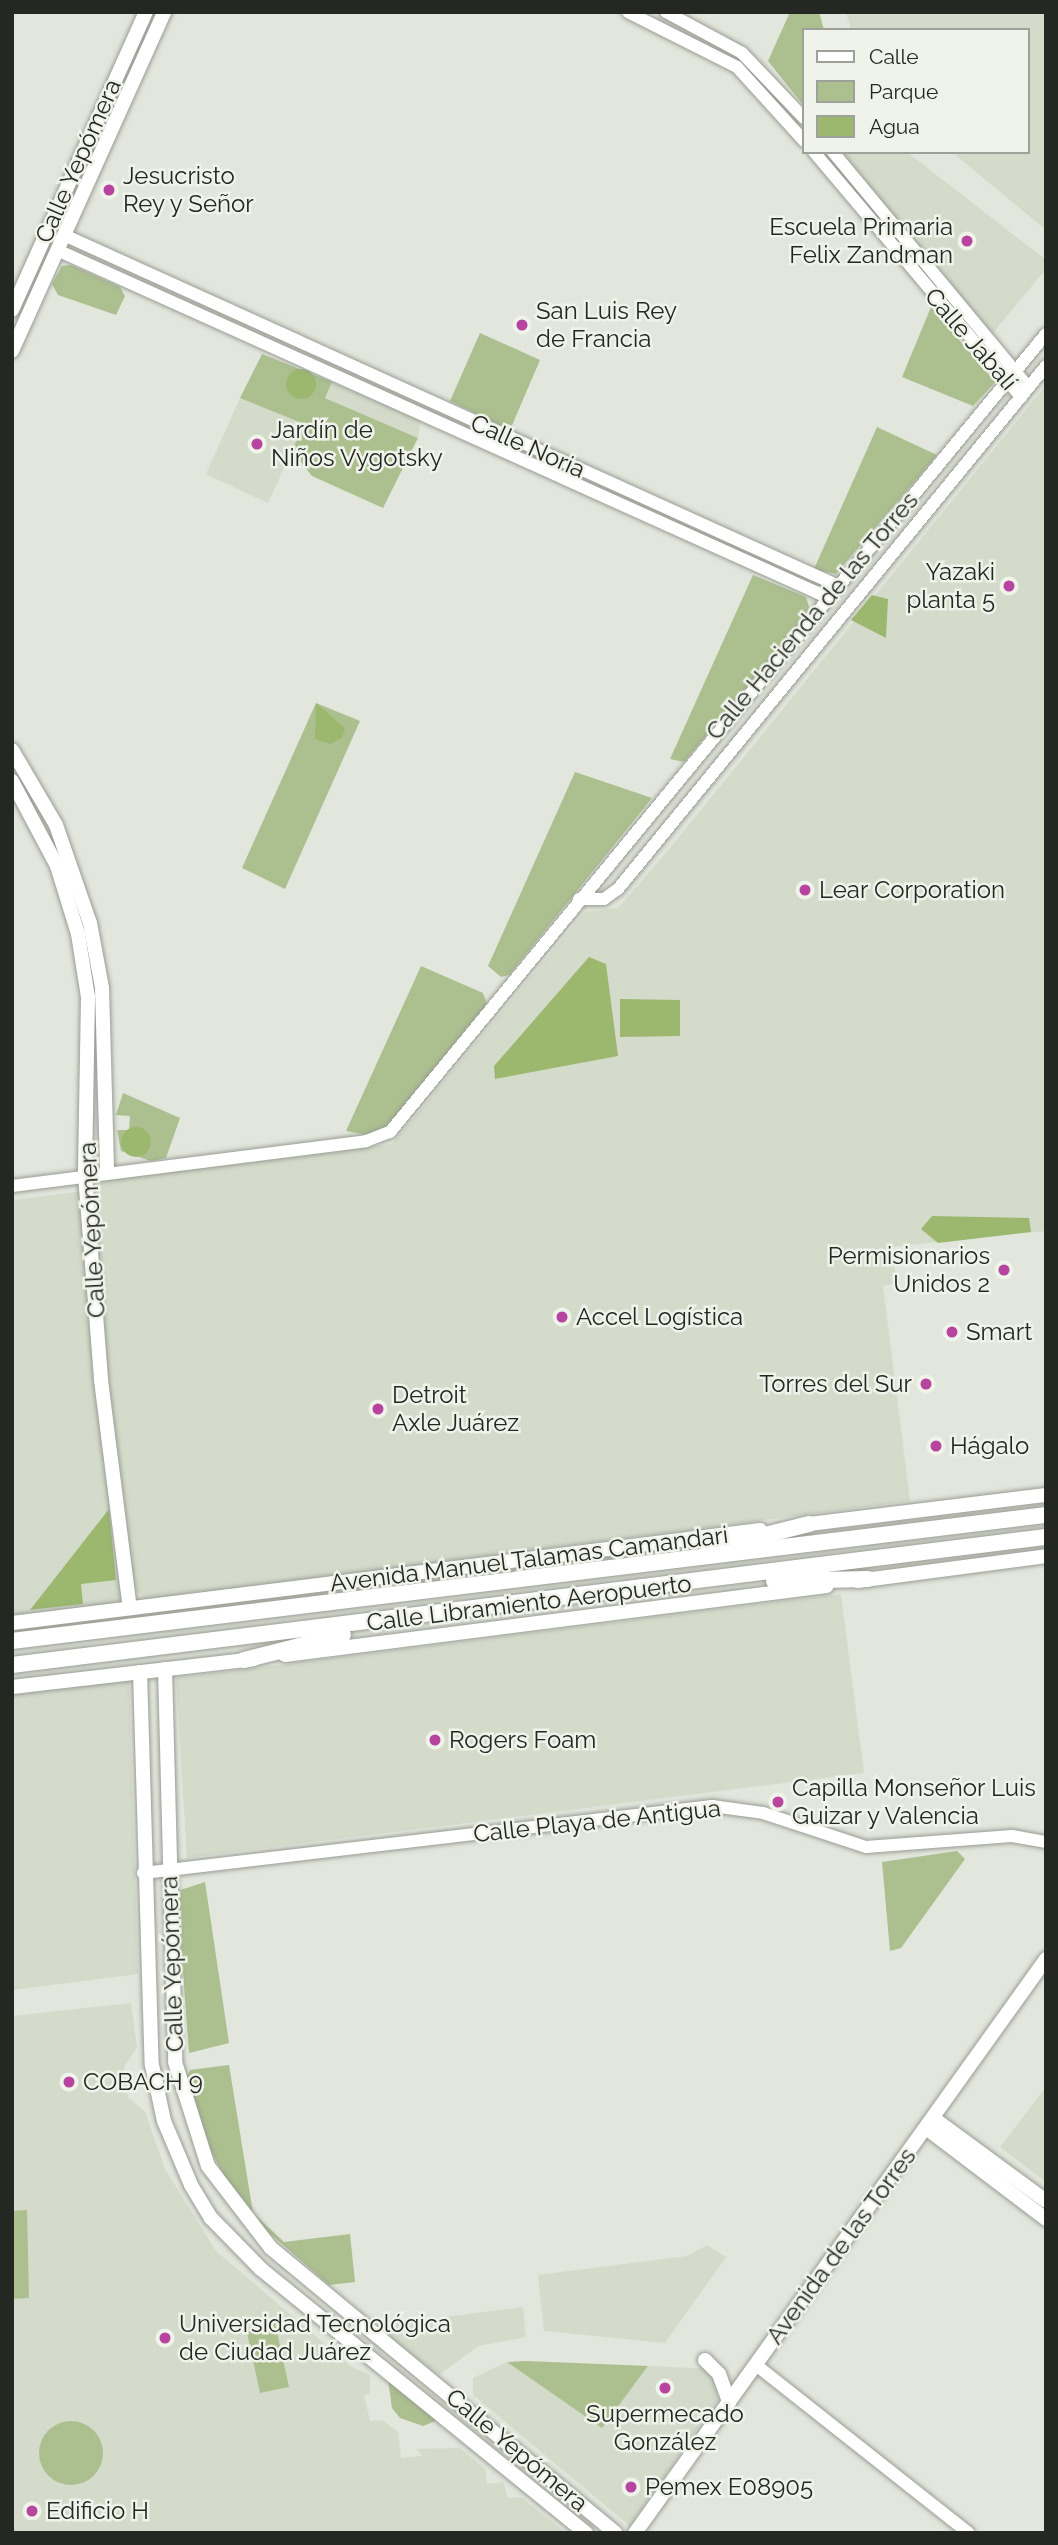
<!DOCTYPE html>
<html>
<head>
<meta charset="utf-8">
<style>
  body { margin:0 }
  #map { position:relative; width:1058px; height:2545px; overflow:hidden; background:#e2e6dc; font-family:Raleway,sans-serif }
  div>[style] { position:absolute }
  .built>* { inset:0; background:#d4dbca }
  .green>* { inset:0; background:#acc08f }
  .round { border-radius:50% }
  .water>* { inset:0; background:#9bb86e }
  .roads { filter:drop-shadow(0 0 2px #999d94) drop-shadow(0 0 2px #999d94) }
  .tertiary>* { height:12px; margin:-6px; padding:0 6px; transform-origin:6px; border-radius:6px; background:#fff }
  .secondary>* { height:14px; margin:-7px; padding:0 7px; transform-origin:7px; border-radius:7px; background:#fff }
  .trunk>* { height:16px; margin:-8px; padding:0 8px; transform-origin:8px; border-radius:8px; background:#fff }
  .dots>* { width:19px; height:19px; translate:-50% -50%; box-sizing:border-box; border:4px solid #eff3e9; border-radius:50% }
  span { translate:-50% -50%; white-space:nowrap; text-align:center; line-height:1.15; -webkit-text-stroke:5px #eff3e9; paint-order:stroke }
  .street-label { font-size:24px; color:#252723 }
  .poi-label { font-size:24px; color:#252723 }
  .left { translate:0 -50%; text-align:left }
  .right { translate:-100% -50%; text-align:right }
  .frame { position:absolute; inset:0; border:14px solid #252723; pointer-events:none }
  .legend { position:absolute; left:802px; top:28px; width:228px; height:126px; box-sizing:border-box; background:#eff3e9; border:2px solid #9ea19a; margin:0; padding:9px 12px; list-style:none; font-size:21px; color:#252723 }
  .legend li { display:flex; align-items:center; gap:14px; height:35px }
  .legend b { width:35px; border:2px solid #9ea19a }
</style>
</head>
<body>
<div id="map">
  <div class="built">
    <div style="clip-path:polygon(846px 12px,1046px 12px,1046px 230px,952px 152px,1028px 152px,1028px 30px,851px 30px)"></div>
    <div style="clip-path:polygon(839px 152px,907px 152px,1046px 260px,1046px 269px,992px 334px)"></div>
    <div style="clip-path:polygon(332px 382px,420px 420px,418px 438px,325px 398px)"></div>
    <div style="clip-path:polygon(1046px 385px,1046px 1231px,890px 1247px,898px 1283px,883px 1286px,910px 1501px,145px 1600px,135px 1589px,108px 1414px,127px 1605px,12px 1619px,12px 1200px,84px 1191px,92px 1182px,392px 1144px,585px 912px,618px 908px,670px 848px)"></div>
    <div style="clip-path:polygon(240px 398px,304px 424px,268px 503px,206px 474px)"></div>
    <div style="clip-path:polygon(841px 1594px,864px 1773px,187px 1858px,176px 1678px)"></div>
    <div style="clip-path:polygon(129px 1680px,138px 1974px,12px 1990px,12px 1695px)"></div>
    <div style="clip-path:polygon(131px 2003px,137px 2047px,124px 2067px,128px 2097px,145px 2112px,165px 2169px,216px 2251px,352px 2367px,370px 2375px,370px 2393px,364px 2395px,370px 2421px,382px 2420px,398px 2432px,401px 2458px,422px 2456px,417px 2449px,460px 2448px,485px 2469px,487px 2484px,503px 2482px,508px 2498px,521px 2497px,566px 2533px,12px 2533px,12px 2016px)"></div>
    <div style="clip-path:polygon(1046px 2087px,1046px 2182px,1000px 2147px)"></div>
    <div style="clip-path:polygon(707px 2245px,726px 2257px,665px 2343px,544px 2331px,538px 2275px,687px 2256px)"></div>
    <div style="clip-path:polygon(523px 2307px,526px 2337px,478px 2346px,439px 2375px,374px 2326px)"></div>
    <div style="clip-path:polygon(507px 2362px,602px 2427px,648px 2366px,712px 2369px,718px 2378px,717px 2401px,630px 2526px,473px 2395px,473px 2378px)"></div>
  </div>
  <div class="green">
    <div style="clip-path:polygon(790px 12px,819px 12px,824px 30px,804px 30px,804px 106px,768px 61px)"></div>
    <div style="clip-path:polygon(71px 265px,120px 287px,125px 296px,116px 315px,58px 295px,52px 284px,62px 266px)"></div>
    <div style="clip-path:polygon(931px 307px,995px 382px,973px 406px,902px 377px)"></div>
    <div style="clip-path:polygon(480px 333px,540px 360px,510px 430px,450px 401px)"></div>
    <div style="clip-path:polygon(262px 354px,332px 382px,325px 398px,418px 438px,383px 508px,312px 476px,300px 461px,286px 463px,304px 424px,240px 398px)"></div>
    <div style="clip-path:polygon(877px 427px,937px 455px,836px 574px,814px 569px)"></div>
    <div style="clip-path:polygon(753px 575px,806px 597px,810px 610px,684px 762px,670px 759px)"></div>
    <div style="clip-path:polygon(316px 703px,360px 721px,285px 889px,242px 868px)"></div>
    <div style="clip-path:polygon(575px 772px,652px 798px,509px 975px,501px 977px,488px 966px)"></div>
    <div style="clip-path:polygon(421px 966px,483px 993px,487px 1004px,378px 1137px,346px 1131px)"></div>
    <div style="clip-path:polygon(123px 1093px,180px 1118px,166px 1158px,151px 1161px,121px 1151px,117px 1130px,129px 1130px,130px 1116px,116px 1115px)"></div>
    <div style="clip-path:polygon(957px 1851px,965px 1859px,901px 1948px,890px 1951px,882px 1862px)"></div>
    <div style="clip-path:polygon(205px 1882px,229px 2043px,189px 2053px,177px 1891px)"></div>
    <div style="clip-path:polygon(229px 2065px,253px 2213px,284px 2242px,350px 2234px,355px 2282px,329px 2285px,252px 2218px,236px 2196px,211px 2152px,187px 2076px,190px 2070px)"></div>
    <div style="clip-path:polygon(27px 2210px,29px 2298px,12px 2299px,12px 2211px)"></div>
    <div style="clip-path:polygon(275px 2323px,289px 2387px,260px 2393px,246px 2328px)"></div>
    <div style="clip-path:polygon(526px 2361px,648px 2366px,602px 2428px,507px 2362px)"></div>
    <div style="clip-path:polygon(388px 2380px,438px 2420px,423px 2426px,400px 2418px,392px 2408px)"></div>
    <div class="round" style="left:39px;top:2421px;width:64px;height:64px"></div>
  </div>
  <div class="water">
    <div class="round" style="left:286px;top:369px;width:30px;height:30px"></div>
    <div style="clip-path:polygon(872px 595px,888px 599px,886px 638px,851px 620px)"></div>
    <div style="clip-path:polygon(316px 703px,345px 728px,342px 738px,330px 744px,315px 739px)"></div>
    <div style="clip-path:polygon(589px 957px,606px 964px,618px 1056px,495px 1079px,494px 1066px)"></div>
    <div style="clip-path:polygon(620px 999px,680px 1000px,680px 1036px,620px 1037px)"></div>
    <div class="round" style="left:121px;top:1127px;width:30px;height:30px"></div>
    <div style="clip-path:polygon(932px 1216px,1029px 1218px,1031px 1232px,938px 1243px,921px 1229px)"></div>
    <div style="clip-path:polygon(109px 1509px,116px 1580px,81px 1584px,83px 1604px,30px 1610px)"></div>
  </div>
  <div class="roads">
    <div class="tertiary">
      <div style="left:628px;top:12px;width:122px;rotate:26.8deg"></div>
      <div style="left:737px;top:67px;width:100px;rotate:47.8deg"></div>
      <div style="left:666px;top:12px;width:86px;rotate:28.3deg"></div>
      <div style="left:742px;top:53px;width:90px;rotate:46.4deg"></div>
      <div style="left:814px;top:152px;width:321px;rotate:49.8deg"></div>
      <div style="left:833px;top:152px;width:305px;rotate:50.3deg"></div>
      <div style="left:64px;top:235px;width:851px;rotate:24.37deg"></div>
      <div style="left:57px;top:250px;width:847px;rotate:24.26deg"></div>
      <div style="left:579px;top:899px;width:25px"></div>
      <div style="left:604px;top:899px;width:17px;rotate:-36deg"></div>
      <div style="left:618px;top:889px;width:676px;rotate:-50.7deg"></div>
      <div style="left:12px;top:1186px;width:357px;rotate:-7.2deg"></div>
      <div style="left:366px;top:1141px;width:26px;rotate:-21deg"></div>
      <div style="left:390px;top:1132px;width:1033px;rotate:-50.58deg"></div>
      <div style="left:143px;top:1873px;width:573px;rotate:-6.72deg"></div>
      <div style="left:712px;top:1806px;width:51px;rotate:7.8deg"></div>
      <div style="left:763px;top:1813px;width:108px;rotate:18.3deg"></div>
      <div style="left:866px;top:1847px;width:146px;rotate:-4.3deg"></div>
      <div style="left:1012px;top:1836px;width:35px;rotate:10deg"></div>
      <div style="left:756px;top:2365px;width:271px;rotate:38.3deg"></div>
    </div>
    <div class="secondary">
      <div style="left:12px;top:310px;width:327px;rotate:-65.8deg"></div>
      <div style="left:12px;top:351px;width:372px;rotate:-65.8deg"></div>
      <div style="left:12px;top:750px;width:87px;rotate:59.6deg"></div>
      <div style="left:56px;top:825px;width:104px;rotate:70.9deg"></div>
      <div style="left:90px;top:923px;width:66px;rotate:79.5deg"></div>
      <div style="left:102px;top:988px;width:184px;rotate:88.4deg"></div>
      <div style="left:12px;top:781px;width:96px;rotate:62.1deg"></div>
      <div style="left:57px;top:866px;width:71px;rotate:72.8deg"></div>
      <div style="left:78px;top:934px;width:64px;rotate:81deg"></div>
      <div style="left:88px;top:997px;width:178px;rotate:91deg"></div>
      <div style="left:85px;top:1175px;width:206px;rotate:85.5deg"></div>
      <div style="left:101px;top:1380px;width:230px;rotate:82.8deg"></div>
      <div style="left:801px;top:1525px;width:247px;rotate:-7deg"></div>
      <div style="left:857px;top:1581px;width:191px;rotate:-7.5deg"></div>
      <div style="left:12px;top:1623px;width:754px;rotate:-7.09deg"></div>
      <div style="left:285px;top:1655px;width:546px;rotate:-7.26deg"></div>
      <div style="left:165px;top:1669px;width:393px;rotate:88.5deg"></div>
      <div style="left:175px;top:2062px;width:109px;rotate:72.4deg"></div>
      <div style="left:208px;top:2166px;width:103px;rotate:52.5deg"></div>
      <div style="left:271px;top:2248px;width:447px;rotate:39.6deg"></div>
      <div style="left:140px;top:1672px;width:393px;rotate:88.3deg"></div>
      <div style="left:152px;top:2065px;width:57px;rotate:77.9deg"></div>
      <div style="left:164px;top:2121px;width:69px;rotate:67.1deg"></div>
      <div style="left:191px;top:2185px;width:39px;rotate:59deg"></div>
      <div style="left:211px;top:2218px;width:71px;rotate:45.6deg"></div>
      <div style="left:261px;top:2269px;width:419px;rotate:39.1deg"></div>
      <div style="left:12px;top:1687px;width:244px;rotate:-6.6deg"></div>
      <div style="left:933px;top:2118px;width:140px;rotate:36.3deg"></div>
      <div style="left:926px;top:2128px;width:151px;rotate:37.2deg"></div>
      <div style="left:705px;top:2360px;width:20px;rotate:45deg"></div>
      <div style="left:719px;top:2374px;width:30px;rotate:70deg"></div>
      <div style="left:635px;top:2533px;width:706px;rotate:-54.4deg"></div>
    </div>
    <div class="trunk">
      <div style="left:709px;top:1549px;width:103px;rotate:-14deg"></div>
      <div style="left:774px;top:1581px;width:94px;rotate:-1.2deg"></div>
      <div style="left:12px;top:1641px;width:1042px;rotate:-6.95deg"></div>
      <div style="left:244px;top:1660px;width:102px;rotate:-14.2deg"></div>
      <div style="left:12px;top:1665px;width:1042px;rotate:-7.06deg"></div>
    </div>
  </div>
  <div class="dots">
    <div style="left:109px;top:190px;background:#b745a0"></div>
    <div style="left:967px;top:241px;background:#b745a0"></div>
    <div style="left:522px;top:325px;background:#b745a0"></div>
    <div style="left:257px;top:444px;background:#b745a0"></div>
    <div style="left:1009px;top:586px;background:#b745a0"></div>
    <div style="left:805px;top:890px;background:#b745a0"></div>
    <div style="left:1004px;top:1270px;background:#b745a0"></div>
    <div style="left:562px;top:1317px;background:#b745a0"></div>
    <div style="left:952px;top:1332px;background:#b745a0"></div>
    <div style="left:926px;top:1384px;background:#b745a0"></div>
    <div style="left:378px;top:1409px;background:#b745a0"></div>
    <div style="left:936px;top:1446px;background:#b745a0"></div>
    <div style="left:435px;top:1740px;background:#b745a0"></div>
    <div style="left:778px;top:1802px;background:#b745a0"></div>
    <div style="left:69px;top:2082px;background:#b745a0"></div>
    <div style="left:165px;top:2338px;background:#b745a0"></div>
    <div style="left:665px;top:2388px;background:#b745a0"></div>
    <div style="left:631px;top:2487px;background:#b745a0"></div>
    <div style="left:32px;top:2511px;background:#b745a0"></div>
  </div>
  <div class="street-label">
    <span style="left:78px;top:161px;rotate:-66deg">Calle Yepómera</span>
    <span style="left:971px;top:339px;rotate:49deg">Calle Jabalí</span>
    <span style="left:528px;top:446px;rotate:24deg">Calle Noria</span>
    <span style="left:812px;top:616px;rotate:-50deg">Calle Hacienda de las Torres</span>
    <span style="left:92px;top:1230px;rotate:-93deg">Calle Yepómera</span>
    <span style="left:529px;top:1559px;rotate:-7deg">Avenida Manuel Talamas Camandari</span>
    <span style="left:529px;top:1603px;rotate:-7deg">Calle Libramiento Aeropuerto</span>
    <span style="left:597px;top:1821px;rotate:-6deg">Calle Playa de Antigua</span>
    <span style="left:172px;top:1964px;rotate:-92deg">Calle Yepómera</span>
    <span style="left:841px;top:2246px;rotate:-54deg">Avenida de las Torres</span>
    <span style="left:517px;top:2450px;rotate:40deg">Calle Yepómera</span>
  </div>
  <div class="poi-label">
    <span class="left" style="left:123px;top:190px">Jesucristo<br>Rey y Señor</span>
    <span class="right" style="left:953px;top:241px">Escuela Primaria<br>Felix Zandman</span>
    <span class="left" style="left:536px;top:325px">San Luis Rey<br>de Francia</span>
    <span class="left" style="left:271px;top:444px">Jardín de<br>Niños Vygotsky</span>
    <span class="right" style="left:995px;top:586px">Yazaki<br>planta 5</span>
    <span class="left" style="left:819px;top:890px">Lear Corporation</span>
    <span class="right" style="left:990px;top:1270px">Permisionarios<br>Unidos 2</span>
    <span class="left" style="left:576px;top:1317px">Accel Logística</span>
    <span class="left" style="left:966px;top:1332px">Smart</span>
    <span class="right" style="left:912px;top:1384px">Torres del Sur</span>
    <span class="left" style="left:392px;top:1409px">Detroit<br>Axle Juárez</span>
    <span class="left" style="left:950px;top:1446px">Hágalo</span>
    <span class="left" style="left:449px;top:1740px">Rogers Foam</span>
    <span class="left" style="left:792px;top:1802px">Capilla Monseñor Luis<br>Guizar y Valencia</span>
    <span class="left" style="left:83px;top:2082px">COBACH 9</span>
    <span class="left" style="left:179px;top:2338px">Universidad Tecnológica<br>de Ciudad Juárez</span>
    <span style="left:665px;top:2428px">Supermecado<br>González</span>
    <span class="left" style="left:645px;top:2487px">Pemex E08905</span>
    <span class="left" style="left:46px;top:2511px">Edificio H</span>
  </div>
  <div class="frame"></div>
  <ul class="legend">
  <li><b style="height:9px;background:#fff"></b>Calle</li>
  <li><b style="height:19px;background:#acc08f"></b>Parque</li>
  <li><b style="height:19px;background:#9bb86e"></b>Agua</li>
  </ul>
</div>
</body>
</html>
